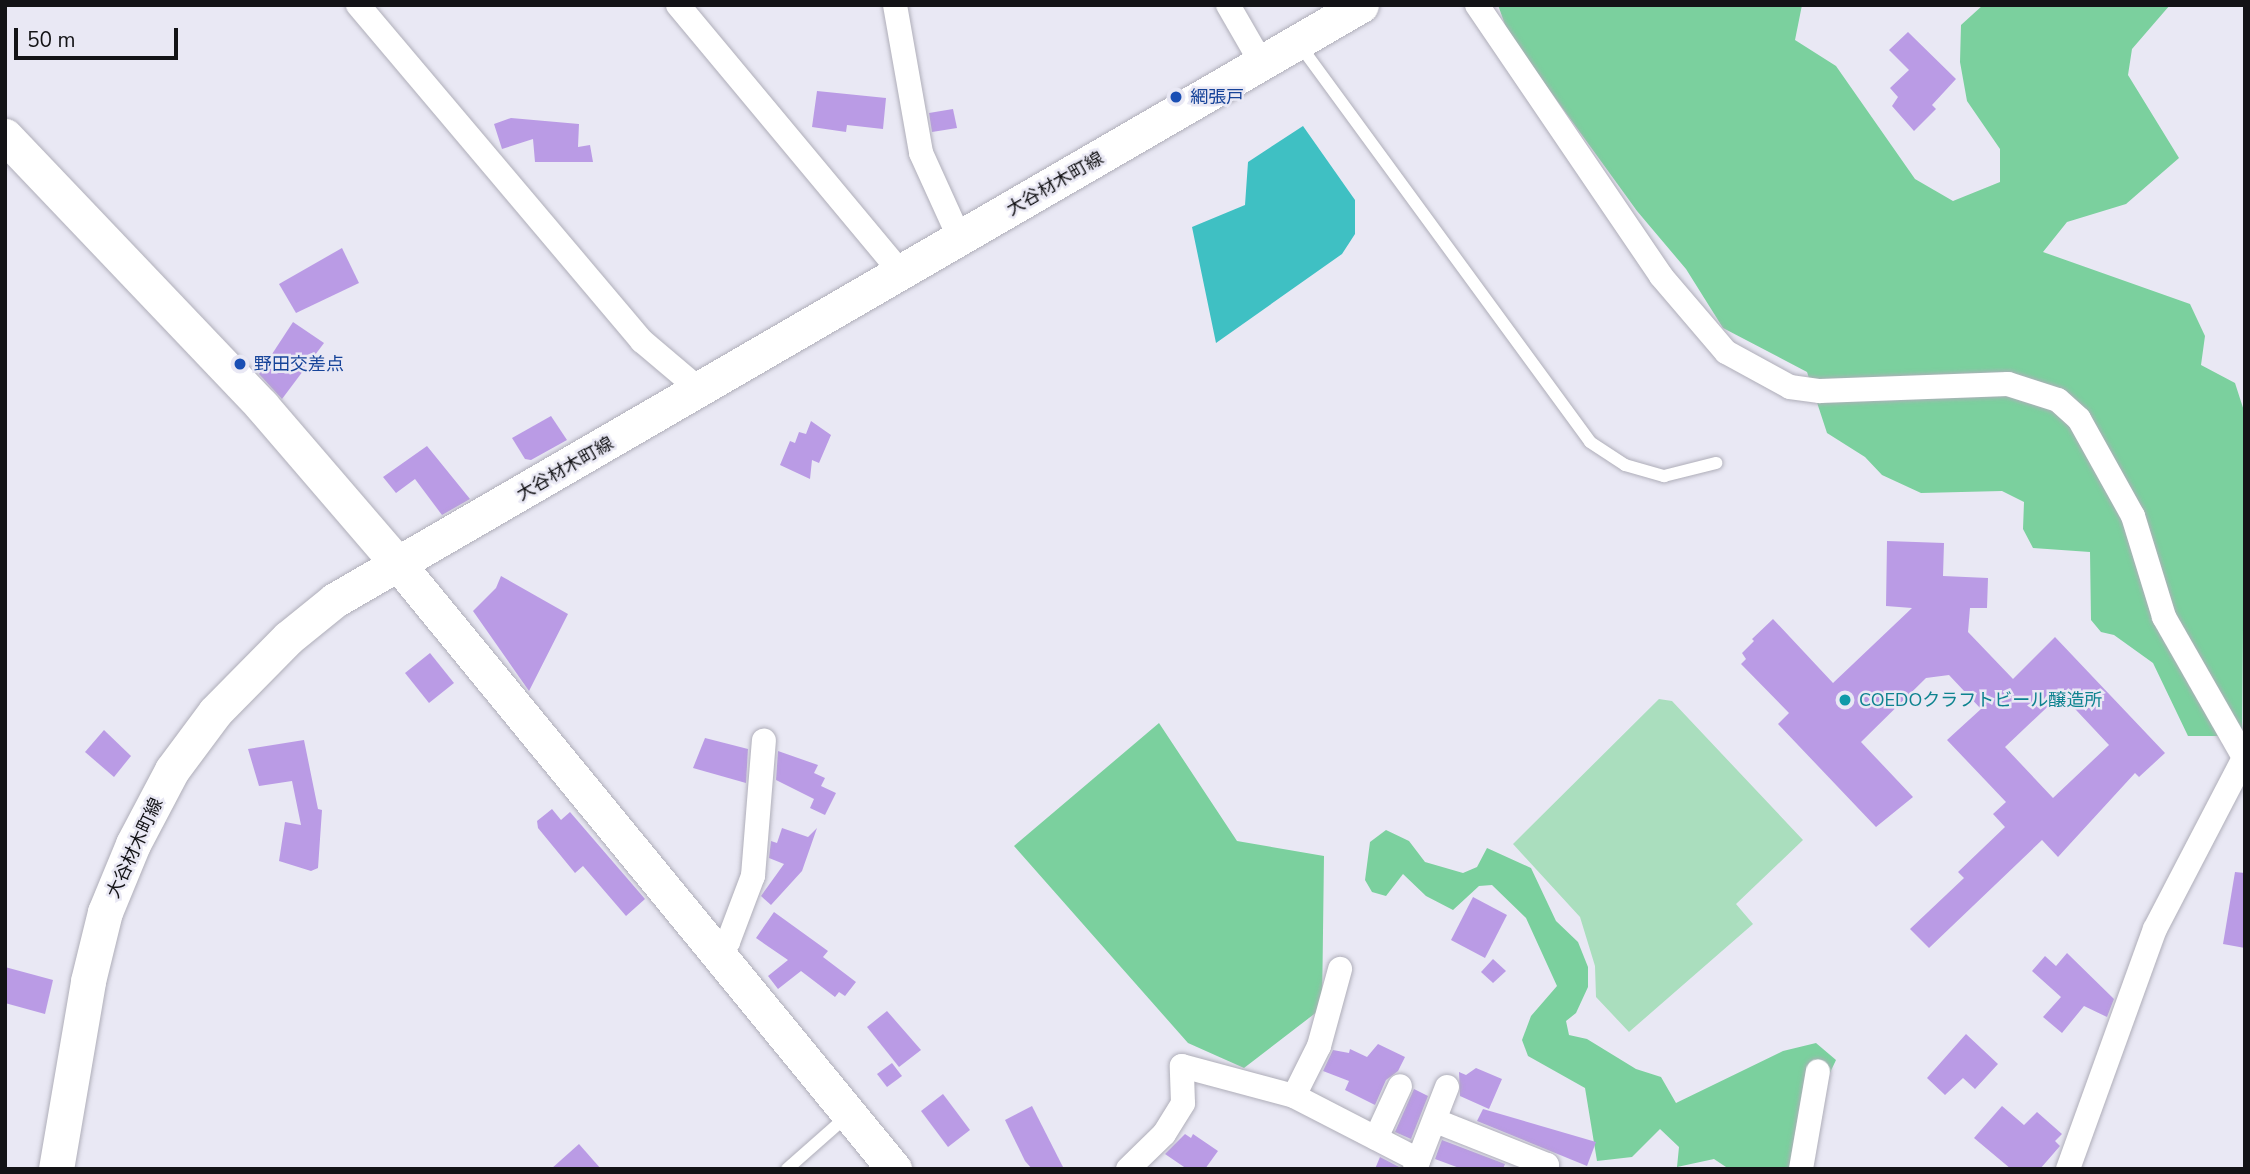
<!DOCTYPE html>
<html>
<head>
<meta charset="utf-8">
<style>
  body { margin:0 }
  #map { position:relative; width:2250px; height:1174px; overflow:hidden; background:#e9e8f4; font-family:"Nunito Sans","Noto Sans JP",sans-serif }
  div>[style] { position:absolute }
  .green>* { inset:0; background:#aadebe }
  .forest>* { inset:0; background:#7bd09e }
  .water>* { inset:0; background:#3fc0c3 }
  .building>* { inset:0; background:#ba9be5 }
  .roads { filter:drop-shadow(0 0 2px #afaeb9) drop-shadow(0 0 2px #afaeb9) }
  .lane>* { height:12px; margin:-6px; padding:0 6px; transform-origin:6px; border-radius:6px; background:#fff }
  .street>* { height:24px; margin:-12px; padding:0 12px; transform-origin:12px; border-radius:12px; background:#fff }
  .secondary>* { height:35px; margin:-17.5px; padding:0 17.5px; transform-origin:17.5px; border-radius:17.5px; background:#fff }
  .dots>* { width:19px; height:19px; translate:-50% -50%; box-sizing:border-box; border:4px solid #e9e8f4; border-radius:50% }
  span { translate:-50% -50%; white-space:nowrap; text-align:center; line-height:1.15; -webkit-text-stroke:5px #e9e8f4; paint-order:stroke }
  .transit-label { font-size:18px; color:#164399 }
  .left { translate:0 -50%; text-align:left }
  .street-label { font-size:18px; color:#131316 }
  .culture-label { font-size:18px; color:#0d838f }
  .frame { position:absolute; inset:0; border:7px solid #131316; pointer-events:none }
  .scale { position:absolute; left:14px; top:28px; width:164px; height:32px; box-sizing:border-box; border:4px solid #131316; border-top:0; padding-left:9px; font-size:21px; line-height:24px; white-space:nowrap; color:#131316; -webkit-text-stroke:5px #e9e8f4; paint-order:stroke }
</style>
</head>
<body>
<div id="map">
  <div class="green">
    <div style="clip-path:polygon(1659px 699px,1672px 701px,1803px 840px,1736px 904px,1753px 924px,1629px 1032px,1596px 997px,1595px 966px,1580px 917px,1513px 844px)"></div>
  </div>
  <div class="forest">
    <div style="clip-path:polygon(1498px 5px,1802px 5px,1795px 40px,1836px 66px,1915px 179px,1953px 201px,2000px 182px,2000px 149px,1967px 101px,1960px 62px,1961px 25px,1983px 5px,2170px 5px,2132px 49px,2128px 75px,2179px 158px,2126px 204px,2067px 222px,2043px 252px,2190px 304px,2205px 336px,2201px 365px,2235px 383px,2245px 414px,2242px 736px,2188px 736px,2153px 663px,2114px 635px,2101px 632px,2091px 620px,2090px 552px,2033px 548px,2023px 529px,2024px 502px,2002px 491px,1921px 493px,1882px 475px,1865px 457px,1827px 433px,1807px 372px,1723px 328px,1686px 269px,1637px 211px,1508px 33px)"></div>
    <div style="clip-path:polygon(1159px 723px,1237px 841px,1324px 856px,1322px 1008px,1244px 1068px,1188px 1043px,1014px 846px)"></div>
    <div style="clip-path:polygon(1386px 830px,1409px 841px,1425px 862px,1463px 873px,1477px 867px,1487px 848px,1531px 868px,1556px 921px,1578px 942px,1588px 967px,1588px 987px,1576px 1013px,1566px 1021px,1569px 1035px,1587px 1039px,1636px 1069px,1661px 1077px,1676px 1103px,1783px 1051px,1816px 1043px,1836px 1060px,1827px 1079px,1812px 1169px,1729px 1169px,1714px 1159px,1677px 1167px,1679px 1147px,1660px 1129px,1632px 1157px,1597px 1161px,1585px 1088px,1528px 1056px,1522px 1040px,1531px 1016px,1557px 986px,1526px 918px,1492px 885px,1479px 886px,1453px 910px,1426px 896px,1403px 874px,1386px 896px,1372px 892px,1365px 880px,1370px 842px)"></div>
  </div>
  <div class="water">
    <div style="clip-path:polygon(1303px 126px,1355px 200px,1355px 234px,1342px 254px,1216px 343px,1192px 227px,1245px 205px,1248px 162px)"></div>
  </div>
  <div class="building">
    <div style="clip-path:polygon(1908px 32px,1956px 79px,1932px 105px,1936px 109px,1914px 131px,1892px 106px,1898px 97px,1890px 88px,1909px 70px,1889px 50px)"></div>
    <div style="clip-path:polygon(817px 91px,886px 98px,883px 129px,847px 125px,846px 132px,812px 127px)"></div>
    <div style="clip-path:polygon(953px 109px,957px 128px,932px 132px,929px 113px)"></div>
    <div style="clip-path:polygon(511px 118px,579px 124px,578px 147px,590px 145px,593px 162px,535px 162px,533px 139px,502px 149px,494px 124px)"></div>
    <div style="clip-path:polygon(342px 248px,359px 283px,296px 313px,279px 284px)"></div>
    <div style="clip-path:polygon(293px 322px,324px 343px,282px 399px,259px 374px)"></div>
    <div style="clip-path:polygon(551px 416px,567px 440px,531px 460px,525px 459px,512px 438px)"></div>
    <div style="clip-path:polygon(811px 421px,831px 435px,819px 463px,812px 460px,810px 479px,780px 465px,790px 441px,795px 443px,799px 432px,806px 434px)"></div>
    <div style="clip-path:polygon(427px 446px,470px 499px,442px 515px,415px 479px,396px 493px,383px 477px)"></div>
    <div style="clip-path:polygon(evenodd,1887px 541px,1944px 543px,1943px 576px,1988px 578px,1987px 608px,1970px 608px,1968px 632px,2013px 679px,2055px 637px,2165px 753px,2139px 777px,2135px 773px,2058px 857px,2042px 840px,1929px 948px,1910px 929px,1964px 878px,1958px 872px,2005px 827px,1993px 814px,2006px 802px,1947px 740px,1981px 709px,1949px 675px,1926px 678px,1861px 742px,1913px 797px,1876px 827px,1778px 724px,1789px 713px,1741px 664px,1746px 659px,1742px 653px,1754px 641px,1752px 639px,1773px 619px,1833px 683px,1912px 608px,1886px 606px,1887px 541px,2061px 694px,2109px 745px,2053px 798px,2005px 747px,2061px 694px)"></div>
    <div style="clip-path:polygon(501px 576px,568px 614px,529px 691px,473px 611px,496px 588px)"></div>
    <div style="clip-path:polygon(430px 653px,454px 683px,429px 703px,405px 673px)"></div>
    <div style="clip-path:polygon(104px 730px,131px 756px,114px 777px,85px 752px)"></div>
    <div style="clip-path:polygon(705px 738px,748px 749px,746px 783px,693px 768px)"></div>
    <div style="clip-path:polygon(304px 740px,318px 809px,322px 810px,318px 868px,311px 871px,279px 861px,285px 822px,301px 825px,292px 781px,259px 786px,248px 749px)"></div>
    <div style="clip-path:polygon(778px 751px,818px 765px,814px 773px,825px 778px,821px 786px,836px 793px,825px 815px,810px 808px,814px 799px,776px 780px)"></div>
    <div style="clip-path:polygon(552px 809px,561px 820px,570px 812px,645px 899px,626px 916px,583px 866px,575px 873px,538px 828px,537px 821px)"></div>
    <div style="clip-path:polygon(782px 828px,808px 837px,817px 828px,802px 871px,771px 905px,761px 896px,784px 864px,769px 858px,771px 841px,777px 843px)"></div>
    <div style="clip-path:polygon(2235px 872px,2245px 873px,2245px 948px,2223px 944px)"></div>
    <div style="clip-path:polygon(1473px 897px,1507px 915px,1485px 958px,1451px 940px)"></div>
    <div style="clip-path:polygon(774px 912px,828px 951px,823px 957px,856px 982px,845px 996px,839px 992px,835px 997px,801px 971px,778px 989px,768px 976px,788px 960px,756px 938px)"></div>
    <div style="clip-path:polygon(2067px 953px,2114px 999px,2107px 1017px,2084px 1006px,2062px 1033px,2043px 1017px,2061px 997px,2032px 971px,2045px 956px,2056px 966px)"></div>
    <div style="clip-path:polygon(1493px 959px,1506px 971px,1493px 983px,1481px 972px)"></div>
    <div style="clip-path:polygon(5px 967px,53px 980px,45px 1014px,5px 1003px)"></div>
    <div style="clip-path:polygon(887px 1011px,921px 1050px,899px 1067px,867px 1027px)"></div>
    <div style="clip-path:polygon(1966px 1034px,1998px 1064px,1975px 1089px,1963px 1078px,1945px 1095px,1927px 1078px)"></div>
    <div style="clip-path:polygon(1378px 1044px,1405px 1057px,1398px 1071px,1386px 1080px,1375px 1105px,1345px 1090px,1349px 1081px,1323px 1071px,1333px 1050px,1349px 1053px,1350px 1049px,1367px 1057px)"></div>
    <div style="clip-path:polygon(892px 1063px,902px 1076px,887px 1087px,877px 1074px)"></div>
    <div style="clip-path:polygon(1476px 1068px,1502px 1079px,1489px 1109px,1460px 1096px,1459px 1072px,1466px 1075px)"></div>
    <div style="clip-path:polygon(1414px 1089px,1428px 1096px,1411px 1139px,1395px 1132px)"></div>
    <div style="clip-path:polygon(943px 1094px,970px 1130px,948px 1147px,921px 1111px)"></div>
    <div style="clip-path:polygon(1032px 1106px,1064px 1169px,1032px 1169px,1025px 1161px,1005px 1120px)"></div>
    <div style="clip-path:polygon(2002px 1106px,2024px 1125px,2037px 1112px,2062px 1134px,2055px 1141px,2060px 1146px,2040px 1169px,2011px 1169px,1974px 1138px)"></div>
    <div style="clip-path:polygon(1483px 1109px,1596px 1142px,1587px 1166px,1477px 1121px)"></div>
    <div style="clip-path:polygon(1185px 1134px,1191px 1138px,1193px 1134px,1218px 1151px,1205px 1169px,1187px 1169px,1165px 1154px)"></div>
    <div style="clip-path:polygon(1442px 1140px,1505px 1164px,1503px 1169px,1462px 1169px,1435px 1159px)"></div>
    <div style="clip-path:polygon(579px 1144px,601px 1169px,551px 1169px)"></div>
    <div style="clip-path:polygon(1380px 1157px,1401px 1168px,1400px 1169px,1375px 1169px)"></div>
  </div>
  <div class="roads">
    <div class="lane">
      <div style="left:1299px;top:44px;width:493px;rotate:53.8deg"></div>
      <div style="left:1590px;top:442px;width:42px;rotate:33.3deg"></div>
      <div style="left:1625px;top:465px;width:41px;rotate:15.8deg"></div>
      <div style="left:1664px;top:476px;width:54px;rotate:-14deg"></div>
      <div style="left:787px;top:1169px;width:79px;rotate:-41.4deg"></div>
    </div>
    <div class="street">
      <div style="left:358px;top:5px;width:440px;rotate:49.8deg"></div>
      <div style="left:642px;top:341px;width:76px;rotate:40.2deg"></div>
      <div style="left:678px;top:5px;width:349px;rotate:50.2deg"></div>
      <div style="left:895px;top:5px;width:150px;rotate:80deg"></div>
      <div style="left:921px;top:153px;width:94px;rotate:65.6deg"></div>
      <div style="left:1228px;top:5px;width:68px;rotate:60deg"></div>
      <div style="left:1477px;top:5px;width:328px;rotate:55.8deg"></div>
      <div style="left:1661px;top:276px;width:100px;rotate:49.5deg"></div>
      <div style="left:1726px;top:352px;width:73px;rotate:28.7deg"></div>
      <div style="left:1790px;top:387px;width:30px;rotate:8deg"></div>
      <div style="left:1820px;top:391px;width:188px;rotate:-2.1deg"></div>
      <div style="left:2008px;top:384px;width:52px;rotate:17.7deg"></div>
      <div style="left:2058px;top:400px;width:28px;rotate:42deg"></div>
      <div style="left:2079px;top:419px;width:111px;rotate:60.9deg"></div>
      <div style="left:2133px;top:516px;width:106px;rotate:72.9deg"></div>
      <div style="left:2164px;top:617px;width:163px;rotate:60.3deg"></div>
      <div style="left:717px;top:952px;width:15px;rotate:-42deg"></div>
      <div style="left:728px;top:942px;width:71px;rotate:-69.3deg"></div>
      <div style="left:753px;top:876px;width:136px;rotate:-85.4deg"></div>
      <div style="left:1294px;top:1096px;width:56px;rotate:-63.4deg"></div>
      <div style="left:1319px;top:1046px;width:80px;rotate:-74.7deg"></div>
      <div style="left:1436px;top:1121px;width:119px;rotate:21.6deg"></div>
      <div style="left:1547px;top:1165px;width:4px;rotate:104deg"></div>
      <div style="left:1376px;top:1138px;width:57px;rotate:-65.2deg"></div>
      <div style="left:1128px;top:1169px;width:50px;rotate:-44.2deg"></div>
      <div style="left:1164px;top:1134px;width:36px;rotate:-58deg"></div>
      <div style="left:1183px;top:1103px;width:37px;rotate:-92deg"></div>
      <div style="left:1182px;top:1066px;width:116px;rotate:15deg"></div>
      <div style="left:1294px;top:1096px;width:140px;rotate:27.3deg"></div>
      <div style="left:1415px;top:1169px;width:88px;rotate:-68.7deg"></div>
      <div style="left:1801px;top:1169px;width:99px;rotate:-80.2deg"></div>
      <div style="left:2068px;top:1169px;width:255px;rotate:-70.1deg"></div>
      <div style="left:2155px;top:929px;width:195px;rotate:-62.5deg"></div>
    </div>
    <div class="secondary">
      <div style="left:5px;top:136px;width:373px;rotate:46.4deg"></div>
      <div style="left:262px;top:406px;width:210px;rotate:49.3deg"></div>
      <div style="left:399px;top:565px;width:781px;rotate:50.66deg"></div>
      <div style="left:56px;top:1169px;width:191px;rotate:-80.3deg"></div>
      <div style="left:88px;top:981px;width:71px;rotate:-76.2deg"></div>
      <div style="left:105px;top:912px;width:74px;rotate:-67.6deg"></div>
      <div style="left:133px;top:844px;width:84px;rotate:-62.2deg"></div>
      <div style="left:172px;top:770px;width:72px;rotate:-53.4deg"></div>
      <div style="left:215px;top:712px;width:104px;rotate:-45.4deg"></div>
      <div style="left:288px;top:638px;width:60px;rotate:-39deg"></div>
      <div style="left:335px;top:600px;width:1186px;rotate:-30.11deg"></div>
    </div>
  </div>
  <div class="dots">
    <div style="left:1176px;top:97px;background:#1a4fb4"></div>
    <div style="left:240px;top:364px;background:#1a4fb4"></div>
    <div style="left:1845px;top:700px;background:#0f9aa8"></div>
  </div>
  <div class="transit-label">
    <span class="left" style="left:1190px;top:97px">網張戸</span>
    <span class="left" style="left:254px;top:364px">野田交差点</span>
  </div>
  <div class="street-label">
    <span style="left:1055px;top:184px;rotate:-30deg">大谷材木町線</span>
    <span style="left:565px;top:469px;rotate:-30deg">大谷材木町線</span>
    <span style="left:135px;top:848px;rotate:-65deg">大谷材木町線</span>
  </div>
  <div class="culture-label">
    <span class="left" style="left:1859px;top:700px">COEDOクラフトビール醸造所</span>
  </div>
  <div class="frame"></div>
  <div class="scale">50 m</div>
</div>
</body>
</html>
